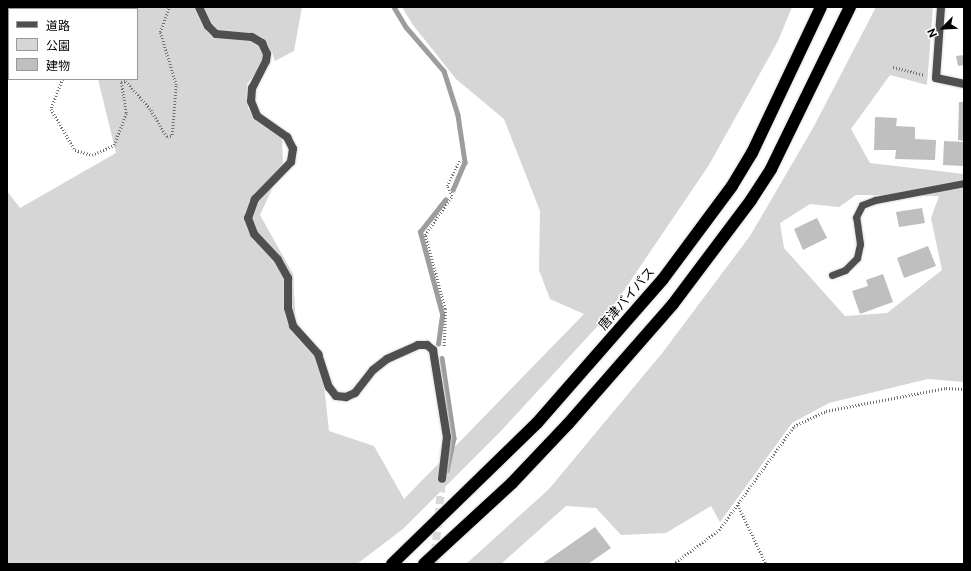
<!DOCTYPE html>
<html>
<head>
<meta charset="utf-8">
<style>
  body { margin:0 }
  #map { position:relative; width:971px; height:571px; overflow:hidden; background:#fff; font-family:"Public Sans","Noto Sans JP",sans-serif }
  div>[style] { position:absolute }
  .green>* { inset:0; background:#d6d6d6 }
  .stream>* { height:4.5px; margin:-2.25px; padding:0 2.25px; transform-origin:2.25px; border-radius:2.25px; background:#9d9d9d }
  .building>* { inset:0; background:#bfbfbf }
  .street-tunnel>* { height:8px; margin-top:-4px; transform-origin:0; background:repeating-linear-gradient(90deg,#d9d9d9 0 8px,transparent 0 12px) }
  .path>* { height:2.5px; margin-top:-1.25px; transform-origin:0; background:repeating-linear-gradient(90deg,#717171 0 1px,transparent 0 3px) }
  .roads { filter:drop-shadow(0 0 1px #dbdbdb) drop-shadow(0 0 1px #dbdbdb) }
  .lane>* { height:7px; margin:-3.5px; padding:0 3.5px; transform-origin:3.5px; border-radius:3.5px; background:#4f4f4f }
  .street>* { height:8px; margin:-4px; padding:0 4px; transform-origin:4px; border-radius:4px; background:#4f4f4f }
  .highway>* { height:12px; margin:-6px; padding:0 6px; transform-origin:6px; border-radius:6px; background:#000 }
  span { translate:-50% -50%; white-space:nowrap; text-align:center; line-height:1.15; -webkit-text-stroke:3px #fff; paint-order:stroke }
  .street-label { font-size:13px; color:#000 }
  .frame { position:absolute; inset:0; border:8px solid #000; pointer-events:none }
  .legend { position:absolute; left:8px; top:8px; width:130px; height:72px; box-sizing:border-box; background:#fff; border:1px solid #999; margin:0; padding:5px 7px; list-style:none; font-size:12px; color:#000 }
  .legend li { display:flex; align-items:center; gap:8px; height:20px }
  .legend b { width:20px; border:1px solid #999 }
  .north { position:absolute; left:923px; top:8px; width:40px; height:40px; -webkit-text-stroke:3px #fff; paint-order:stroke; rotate:246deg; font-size:11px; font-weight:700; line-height:16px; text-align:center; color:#000 }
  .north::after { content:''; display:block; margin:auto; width:14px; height:18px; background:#000; clip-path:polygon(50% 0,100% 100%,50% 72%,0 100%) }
</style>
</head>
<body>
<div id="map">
  <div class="green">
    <div style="clip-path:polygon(7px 7px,302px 7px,294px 51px,275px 61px,272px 52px,247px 84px,248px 109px,282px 136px,283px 165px,260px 215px,293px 274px,296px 327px,321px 358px,329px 431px,374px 446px,404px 499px,584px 314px,550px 299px,539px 270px,540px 211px,504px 119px,456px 79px,413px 25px,402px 7px,792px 7px,778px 41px,709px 165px,606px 317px,500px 432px,403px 529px,357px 564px,7px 564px,7px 191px,20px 208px,116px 153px,98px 79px,137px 79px,137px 9px,9px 9px,7px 70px)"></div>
    <div style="clip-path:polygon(evenodd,876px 7px,933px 7px,927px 85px,890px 75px,851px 129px,870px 163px,964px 174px,964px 382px,928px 379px,829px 403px,792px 423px,720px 522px,711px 506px,666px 533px,621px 535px,596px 508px,566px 506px,501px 564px,466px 564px,549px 489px,663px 352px,750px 236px,813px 128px,876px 7px,856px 195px,939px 196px,931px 218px,942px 270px,887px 313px,845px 316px,784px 248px,780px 223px,810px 204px,839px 207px,856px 195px)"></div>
  </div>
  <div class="stream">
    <div style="left:394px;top:7px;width:23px;rotate:59deg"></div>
    <div style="left:406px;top:27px;width:58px;rotate:49.2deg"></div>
    <div style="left:444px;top:71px;width:46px;rotate:72.3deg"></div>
    <div style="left:458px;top:115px;width:48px;rotate:81.5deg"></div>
    <div style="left:465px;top:162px;width:30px;rotate:113deg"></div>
    <div style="left:438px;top:344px;width:30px;rotate:-82deg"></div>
    <div style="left:442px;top:314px;width:85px;rotate:-105deg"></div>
    <div style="left:420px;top:232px;width:41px;rotate:-52deg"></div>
    <div style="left:442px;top:358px;width:81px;rotate:81.5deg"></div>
    <div style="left:454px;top:438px;width:33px;rotate:102deg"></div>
  </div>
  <div class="building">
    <div style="clip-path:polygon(964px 55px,964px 65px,958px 66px,956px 56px)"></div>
    <div style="clip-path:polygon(959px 102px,964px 102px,964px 141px,958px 140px)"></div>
    <div style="clip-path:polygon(875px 117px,897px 118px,896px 126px,915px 127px,915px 139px,936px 140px,935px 160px,895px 159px,896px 150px,874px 150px)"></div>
    <div style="clip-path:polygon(944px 141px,964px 142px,964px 166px,943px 165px)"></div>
    <div style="clip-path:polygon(922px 208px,925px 223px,899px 227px,896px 212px)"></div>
    <div style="clip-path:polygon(817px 218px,827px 238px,803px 250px,794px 229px)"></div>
    <div style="clip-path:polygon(928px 246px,936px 266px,904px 278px,897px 258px)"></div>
    <div style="clip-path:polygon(883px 274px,893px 302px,860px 314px,852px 291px,868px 286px,866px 280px)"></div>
    <div style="clip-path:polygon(595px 527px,611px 548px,588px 564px,542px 564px)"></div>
  </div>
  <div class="street-tunnel">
    <div style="left:434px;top:564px;width:85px;rotate:-84.6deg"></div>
  </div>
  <div class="path">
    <div style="left:7px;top:59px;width:2px;rotate:27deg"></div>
    <div style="left:893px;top:67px;width:32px;rotate:14deg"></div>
    <div style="left:63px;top:79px;width:32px;rotate:112deg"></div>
    <div style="left:51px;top:109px;width:48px;rotate:59.7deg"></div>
    <div style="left:75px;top:150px;width:18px;rotate:16deg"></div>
    <div style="left:92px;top:155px;width:24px;rotate:-24deg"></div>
    <div style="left:114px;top:145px;width:34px;rotate:-69deg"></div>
    <div style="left:126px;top:113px;width:31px;rotate:-99deg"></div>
    <div style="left:121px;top:82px;width:5px;rotate:-11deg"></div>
    <div style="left:126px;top:81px;width:38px;rotate:49deg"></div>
    <div style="left:151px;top:110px;width:31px;rotate:59deg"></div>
    <div style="left:167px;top:137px;width:5px;rotate:-22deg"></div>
    <div style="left:172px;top:135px;width:50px;rotate:-85.4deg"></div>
    <div style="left:176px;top:85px;width:55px;rotate:-106.8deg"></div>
    <div style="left:160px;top:32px;width:27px;rotate:-70deg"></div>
    <div style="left:444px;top:346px;width:37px;rotate:-88deg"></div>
    <div style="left:445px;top:309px;width:77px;rotate:-105.1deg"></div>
    <div style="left:425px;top:235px;width:47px;rotate:-55.3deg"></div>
    <div style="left:452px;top:196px;width:11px;rotate:-117deg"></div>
    <div style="left:447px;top:186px;width:28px;rotate:-64deg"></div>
    <div style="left:738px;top:505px;width:65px;rotate:64.6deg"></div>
    <div style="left:673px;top:564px;width:57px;rotate:-36.5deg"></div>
    <div style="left:719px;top:530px;width:128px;rotate:-54.2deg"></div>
    <div style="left:794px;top:426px;width:35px;rotate:-25deg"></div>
    <div style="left:826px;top:411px;width:122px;rotate:-10.9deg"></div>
    <div style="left:946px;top:388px;width:18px;rotate:3deg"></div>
  </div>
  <div class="roads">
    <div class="lane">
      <div style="left:832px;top:275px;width:14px;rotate:-21deg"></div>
      <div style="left:845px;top:270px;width:17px;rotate:-45deg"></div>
      <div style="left:857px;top:258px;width:14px;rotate:-78deg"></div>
      <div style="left:860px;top:244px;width:27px;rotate:-98deg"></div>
      <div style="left:856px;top:217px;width:13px;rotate:-63deg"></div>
      <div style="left:862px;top:205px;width:14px;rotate:-21deg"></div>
      <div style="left:875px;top:200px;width:91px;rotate:-10.8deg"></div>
    </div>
    <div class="street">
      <div style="left:199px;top:7px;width:21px;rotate:65deg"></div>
      <div style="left:208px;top:26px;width:11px;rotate:45deg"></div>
      <div style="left:216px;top:34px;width:36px;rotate:5deg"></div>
      <div style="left:252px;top:37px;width:12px;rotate:31deg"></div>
      <div style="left:262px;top:43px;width:12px;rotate:66deg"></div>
      <div style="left:267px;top:54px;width:7px;rotate:98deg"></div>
      <div style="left:266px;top:61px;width:30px;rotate:117deg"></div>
      <div style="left:252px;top:88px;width:13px;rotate:94deg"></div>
      <div style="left:251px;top:101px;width:16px;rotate:68deg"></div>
      <div style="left:257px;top:116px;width:37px;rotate:35deg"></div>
      <div style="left:287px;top:137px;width:13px;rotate:63deg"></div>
      <div style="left:293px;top:149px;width:13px;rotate:99deg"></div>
      <div style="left:291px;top:162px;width:52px;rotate:134.2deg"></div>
      <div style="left:255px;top:199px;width:20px;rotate:110deg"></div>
      <div style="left:248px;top:218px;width:17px;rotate:69deg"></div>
      <div style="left:254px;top:234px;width:35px;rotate:47deg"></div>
      <div style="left:278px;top:260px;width:21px;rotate:61deg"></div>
      <div style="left:288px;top:278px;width:30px;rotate:90deg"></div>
      <div style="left:288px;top:308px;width:19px;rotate:74deg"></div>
      <div style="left:293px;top:326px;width:38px;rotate:48deg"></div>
      <div style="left:318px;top:354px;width:35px;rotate:72deg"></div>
      <div style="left:329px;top:387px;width:11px;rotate:52deg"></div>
      <div style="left:336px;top:396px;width:10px;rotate:6deg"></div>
      <div style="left:346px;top:397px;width:10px;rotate:-24deg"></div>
      <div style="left:355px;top:393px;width:29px;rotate:-52deg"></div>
      <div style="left:373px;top:370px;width:18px;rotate:-38deg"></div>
      <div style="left:387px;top:359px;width:34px;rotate:-24deg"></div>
      <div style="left:418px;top:345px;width:9px"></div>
      <div style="left:427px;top:345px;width:8px;rotate:40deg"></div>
      <div style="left:433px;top:350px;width:88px;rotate:80.9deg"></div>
      <div style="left:447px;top:437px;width:42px;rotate:96.8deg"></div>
      <div style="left:941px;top:7px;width:71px;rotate:94deg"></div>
      <div style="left:936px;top:78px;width:29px;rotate:12deg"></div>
    </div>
    <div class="highway">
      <div style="left:392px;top:564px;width:202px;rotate:-44.2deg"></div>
      <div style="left:537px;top:423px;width:191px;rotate:-48.8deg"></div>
      <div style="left:663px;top:279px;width:116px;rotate:-53.4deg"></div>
      <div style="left:732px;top:186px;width:39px;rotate:-59deg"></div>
      <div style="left:752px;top:153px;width:161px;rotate:-64.7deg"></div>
      <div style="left:424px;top:564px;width:120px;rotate:-42.6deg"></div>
      <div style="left:512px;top:483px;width:81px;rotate:-46.5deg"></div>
      <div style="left:568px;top:424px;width:159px;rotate:-48.8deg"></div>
      <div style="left:673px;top:304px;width:130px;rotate:-53.1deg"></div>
      <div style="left:751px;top:200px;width:37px;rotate:-57deg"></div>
      <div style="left:771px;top:169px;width:180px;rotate:-64deg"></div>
    </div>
  </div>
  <div class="street-label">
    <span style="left:627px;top:299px;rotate:-49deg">唐津バイパス</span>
  </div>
  <div class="frame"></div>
  <ul class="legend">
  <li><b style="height:5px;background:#4f4f4f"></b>道路</li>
  <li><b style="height:11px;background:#d6d6d6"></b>公園</li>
  <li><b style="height:11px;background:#bfbfbf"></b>建物</li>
  </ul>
  <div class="north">N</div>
</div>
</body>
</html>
